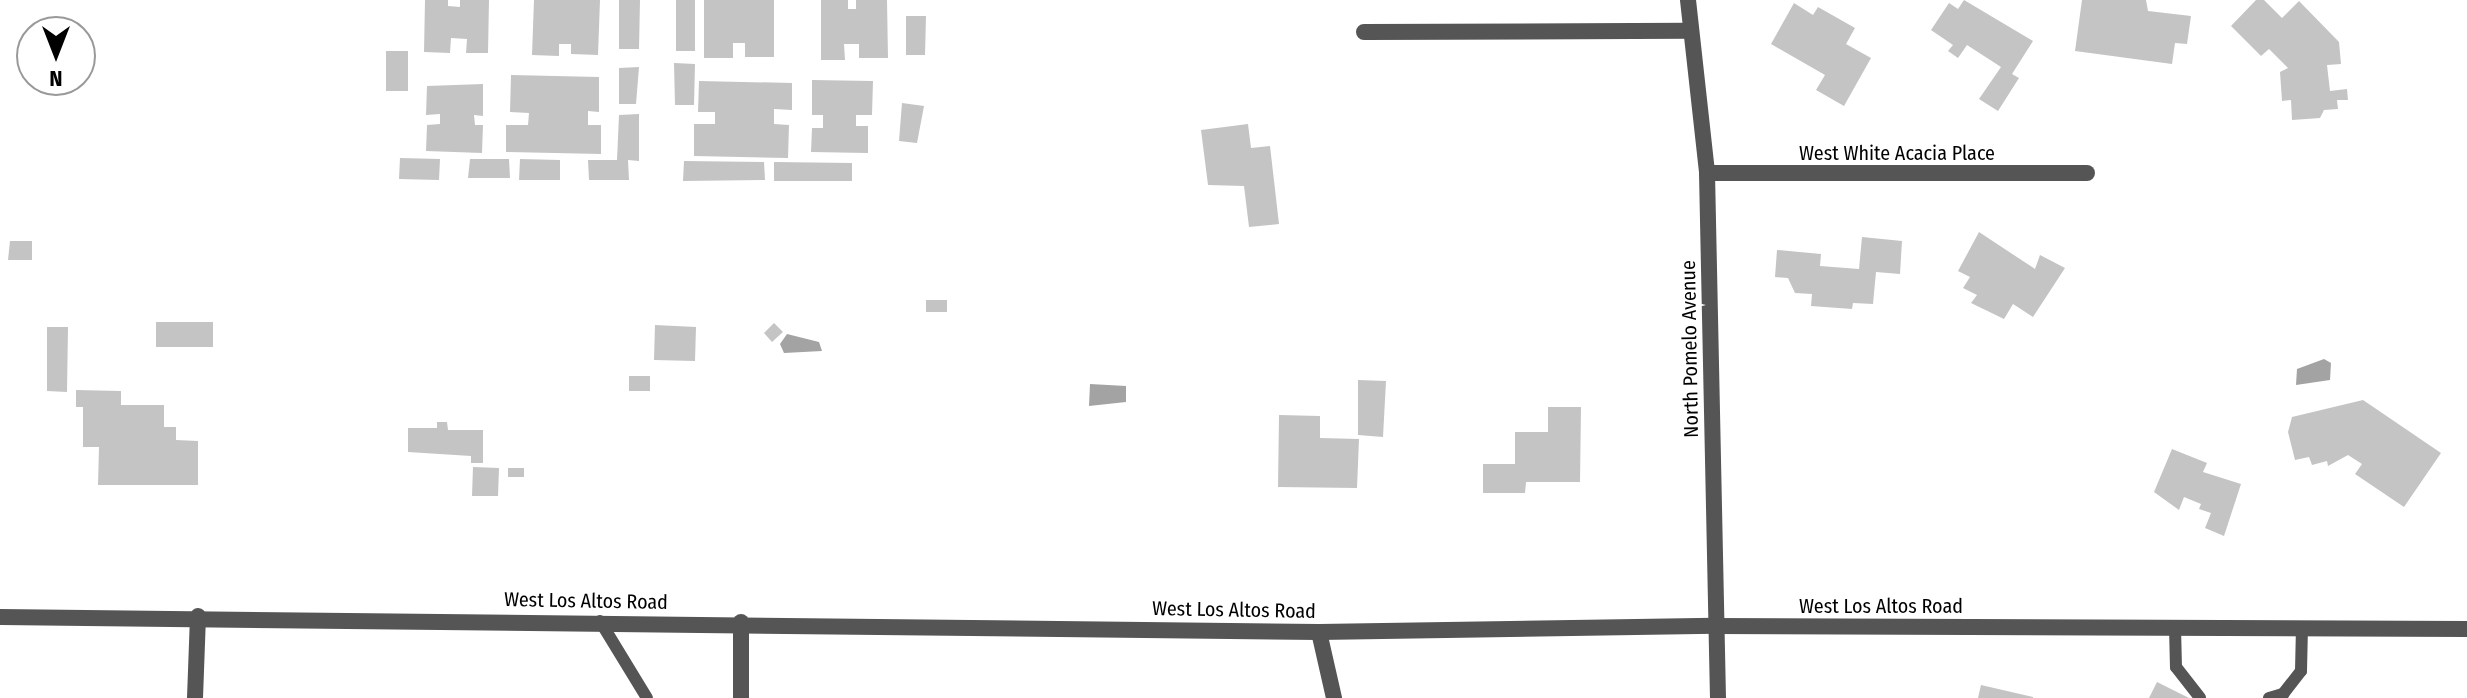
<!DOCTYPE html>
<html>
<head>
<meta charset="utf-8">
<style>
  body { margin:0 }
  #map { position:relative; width:2467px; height:698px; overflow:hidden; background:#fff; font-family:"Fira Sans Condensed",sans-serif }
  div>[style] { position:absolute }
  .water>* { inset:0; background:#a3a3a3 }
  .building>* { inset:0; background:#c4c4c4 }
  .lane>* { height:12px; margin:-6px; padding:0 6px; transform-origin:6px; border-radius:6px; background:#555 }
  .street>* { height:16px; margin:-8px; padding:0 8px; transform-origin:8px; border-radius:8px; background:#555 }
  span { translate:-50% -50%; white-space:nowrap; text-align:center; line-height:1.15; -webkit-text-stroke:6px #fff; paint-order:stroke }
  .street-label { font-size:20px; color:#000 }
  .north { position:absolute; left:16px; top:16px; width:80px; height:80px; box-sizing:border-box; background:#fff; border:2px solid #999; border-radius:50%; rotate:180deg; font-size:22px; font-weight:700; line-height:32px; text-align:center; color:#000 }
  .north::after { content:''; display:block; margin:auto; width:28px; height:36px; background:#000; clip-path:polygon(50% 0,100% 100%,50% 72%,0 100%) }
</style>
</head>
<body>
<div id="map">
  <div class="water">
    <div style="clip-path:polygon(787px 334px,819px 342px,822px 351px,784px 353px,780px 344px)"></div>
    <div style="clip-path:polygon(2324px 359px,2331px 363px,2330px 380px,2296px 385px,2297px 369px)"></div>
    <div style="clip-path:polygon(1090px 384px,1126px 386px,1126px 402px,1089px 406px)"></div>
  </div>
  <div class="building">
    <div style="clip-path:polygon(425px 0,448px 0,448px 6px,460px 7px,460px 0,489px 0,488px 53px,466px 53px,467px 39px,451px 38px,450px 53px,424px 52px)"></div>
    <div style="clip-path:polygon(534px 0,600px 0,598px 55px,571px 54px,571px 44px,559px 44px,559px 56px,532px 55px)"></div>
    <div style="clip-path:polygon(619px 0,640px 0,639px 49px,619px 49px)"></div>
    <div style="clip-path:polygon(676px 0,695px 0,695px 51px,676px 51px)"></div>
    <div style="clip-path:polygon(704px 0,774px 0,774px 57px,745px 57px,745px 43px,733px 43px,733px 58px,704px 58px)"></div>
    <div style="clip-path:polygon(821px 0,848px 0,848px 9px,856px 9px,856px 0,887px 0,888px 58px,859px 58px,859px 44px,844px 44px,845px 60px,821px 60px)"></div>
    <div style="clip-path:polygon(1964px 0,2033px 41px,2012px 74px,2019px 78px,1998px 111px,1979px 99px,2001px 67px,1967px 45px,1958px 58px,1948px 51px,1953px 45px,1931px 30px,1949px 3px,1958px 9px)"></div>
    <div style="clip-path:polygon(2082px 0,2146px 0,2148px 11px,2191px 16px,2187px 44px,2175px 43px,2172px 64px,2075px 51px)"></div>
    <div style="clip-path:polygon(2256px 0,2264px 0,2282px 18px,2299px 1px,2339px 42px,2341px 64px,2327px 65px,2330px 91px,2347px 89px,2348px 100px,2337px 100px,2338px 109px,2324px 110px,2320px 118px,2292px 120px,2291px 100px,2282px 101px,2280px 72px,2288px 68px,2269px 49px,2261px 56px,2231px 26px)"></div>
    <div style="clip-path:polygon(1794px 3px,1813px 15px,1818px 7px,1855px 28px,1846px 44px,1871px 58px,1844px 106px,1816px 90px,1825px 75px,1771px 44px)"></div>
    <div style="clip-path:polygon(906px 16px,926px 16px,925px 55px,906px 55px)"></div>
    <div style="clip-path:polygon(386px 51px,408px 51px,408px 91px,386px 91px)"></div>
    <div style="clip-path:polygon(674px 63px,695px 64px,694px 105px,675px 105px)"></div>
    <div style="clip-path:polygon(639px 67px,636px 104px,619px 104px,619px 68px)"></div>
    <div style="clip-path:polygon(511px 75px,599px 77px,599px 112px,588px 111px,588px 125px,601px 125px,601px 154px,506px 152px,506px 125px,528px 125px,529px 113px,510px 112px)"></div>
    <div style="clip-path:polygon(812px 80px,873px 81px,872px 115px,856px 115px,856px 126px,868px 126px,868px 153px,811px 152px,812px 128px,823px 128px,823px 115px,812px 115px)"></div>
    <div style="clip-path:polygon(699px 81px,792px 83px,792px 110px,774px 109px,774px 124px,789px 125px,788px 158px,694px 156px,694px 124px,715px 124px,715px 112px,698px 112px)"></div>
    <div style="clip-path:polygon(483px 84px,483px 116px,474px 115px,475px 125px,483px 125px,482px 153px,426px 151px,427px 125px,440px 124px,440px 114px,426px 115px,427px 86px)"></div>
    <div style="clip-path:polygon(902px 103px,924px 106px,917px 143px,899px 141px)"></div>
    <div style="clip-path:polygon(639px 114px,639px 161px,628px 160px,629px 180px,589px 180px,588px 160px,617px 160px,619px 115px)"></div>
    <div style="clip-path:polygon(1248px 124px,1251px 148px,1270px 146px,1279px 224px,1249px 227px,1244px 186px,1208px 185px,1201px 130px)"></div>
    <div style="clip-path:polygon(400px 158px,440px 159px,439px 180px,399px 179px)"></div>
    <div style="clip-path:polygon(470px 159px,509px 159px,510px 178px,468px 178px)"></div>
    <div style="clip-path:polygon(520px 159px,560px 160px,560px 180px,519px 180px)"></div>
    <div style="clip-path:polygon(684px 161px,764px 162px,765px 180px,683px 181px)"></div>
    <div style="clip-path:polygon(774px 162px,852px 163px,852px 181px,774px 181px)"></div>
    <div style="clip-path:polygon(1979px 232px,2035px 269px,2040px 255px,2065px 268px,2033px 317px,2013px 304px,2004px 319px,1971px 303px,1977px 295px,1963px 288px,1970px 277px,1958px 271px)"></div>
    <div style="clip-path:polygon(1862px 237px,1902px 241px,1900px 274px,1876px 272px,1873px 304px,1853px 303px,1852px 309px,1811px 306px,1812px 294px,1795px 293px,1788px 278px,1775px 277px,1777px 250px,1821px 254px,1820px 266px,1859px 269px)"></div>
    <div style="clip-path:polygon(10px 241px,32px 241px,32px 260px,8px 260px)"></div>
    <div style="clip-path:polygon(926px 300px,947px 300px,947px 312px,926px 312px)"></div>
    <div style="clip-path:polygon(156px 322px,213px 322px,213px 347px,156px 347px)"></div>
    <div style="clip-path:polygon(774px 323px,783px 332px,772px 342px,764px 333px)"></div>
    <div style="clip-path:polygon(655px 325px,696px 327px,695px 361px,654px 360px)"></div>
    <div style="clip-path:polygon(47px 327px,68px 327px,67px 392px,47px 391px)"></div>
    <div style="clip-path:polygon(629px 376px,650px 376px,650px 391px,629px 391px)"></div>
    <div style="clip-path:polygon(1358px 380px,1386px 381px,1383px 437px,1358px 435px)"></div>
    <div style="clip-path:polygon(76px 390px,121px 391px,121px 405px,164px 405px,164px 427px,176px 427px,176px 440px,198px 441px,198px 485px,98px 485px,99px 447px,83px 447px,83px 407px,76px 407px)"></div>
    <div style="clip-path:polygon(2363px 400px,2441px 453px,2404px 507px,2355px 474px,2362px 464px,2348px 455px,2328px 466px,2327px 461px,2312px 465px,2309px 457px,2295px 460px,2288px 432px,2292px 417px)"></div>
    <div style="clip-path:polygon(1548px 407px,1581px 407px,1580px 482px,1526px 482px,1525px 493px,1483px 493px,1483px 464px,1515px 464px,1515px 432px,1548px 432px)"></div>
    <div style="clip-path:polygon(1279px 415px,1320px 416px,1320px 438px,1359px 439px,1357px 488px,1278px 487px)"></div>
    <div style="clip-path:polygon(437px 422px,447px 422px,448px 430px,483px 430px,483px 463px,471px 463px,471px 456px,408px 452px,408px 428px,437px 428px)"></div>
    <div style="clip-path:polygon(2172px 449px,2207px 463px,2203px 472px,2241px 484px,2224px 536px,2205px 528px,2211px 513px,2199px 509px,2201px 504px,2184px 497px,2179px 510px,2154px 492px)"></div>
    <div style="clip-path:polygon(473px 467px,499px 468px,498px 496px,472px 496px)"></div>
    <div style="clip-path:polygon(508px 468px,524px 468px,524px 477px,508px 477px)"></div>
    <div style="clip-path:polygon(2157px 682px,2189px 698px,2149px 698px)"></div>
    <div style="clip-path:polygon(1981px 685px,2033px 697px,2033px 698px,1978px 698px)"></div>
  </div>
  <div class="lane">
    <div style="left:600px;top:621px;width:90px;rotate:58.6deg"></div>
    <div style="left:2175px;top:627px;width:40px;rotate:88.6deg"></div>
    <div style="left:2176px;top:667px;width:39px;rotate:52deg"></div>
    <div style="left:2269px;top:698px;width:15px;rotate:-16deg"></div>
    <div style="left:2283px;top:694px;width:29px;rotate:-52deg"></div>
    <div style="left:2301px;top:671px;width:43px;rotate:-88.7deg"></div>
  </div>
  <div class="street">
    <div style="left:1688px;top:0;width:174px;rotate:83.7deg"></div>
    <div style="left:1707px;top:173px;width:525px;rotate:88.8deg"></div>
    <div style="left:1364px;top:32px;width:325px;rotate:-0.2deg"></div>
    <div style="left:1707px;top:173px;width:380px"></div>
    <div style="left:0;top:617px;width:1319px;rotate:0.65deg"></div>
    <div style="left:1319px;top:632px;width:396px;rotate:-0.9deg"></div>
    <div style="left:1715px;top:626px;width:752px;rotate:0.23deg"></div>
    <div style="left:1319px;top:632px;width:68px;rotate:77.2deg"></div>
    <div style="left:195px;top:698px;width:82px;rotate:-87.9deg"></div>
    <div style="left:741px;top:698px;width:76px;rotate:-90deg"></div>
  </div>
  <div class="street-label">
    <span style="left:1897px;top:153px">West White Acacia Place</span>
    <span style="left:1690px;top:349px;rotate:-91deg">North Pomelo Avenue</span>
    <span style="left:586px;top:601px;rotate:1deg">West Los Altos Road</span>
    <span style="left:1881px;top:606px">West Los Altos Road</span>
    <span style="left:1234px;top:610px;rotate:1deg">West Los Altos Road</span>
  </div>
  <div class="north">N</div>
</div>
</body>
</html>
